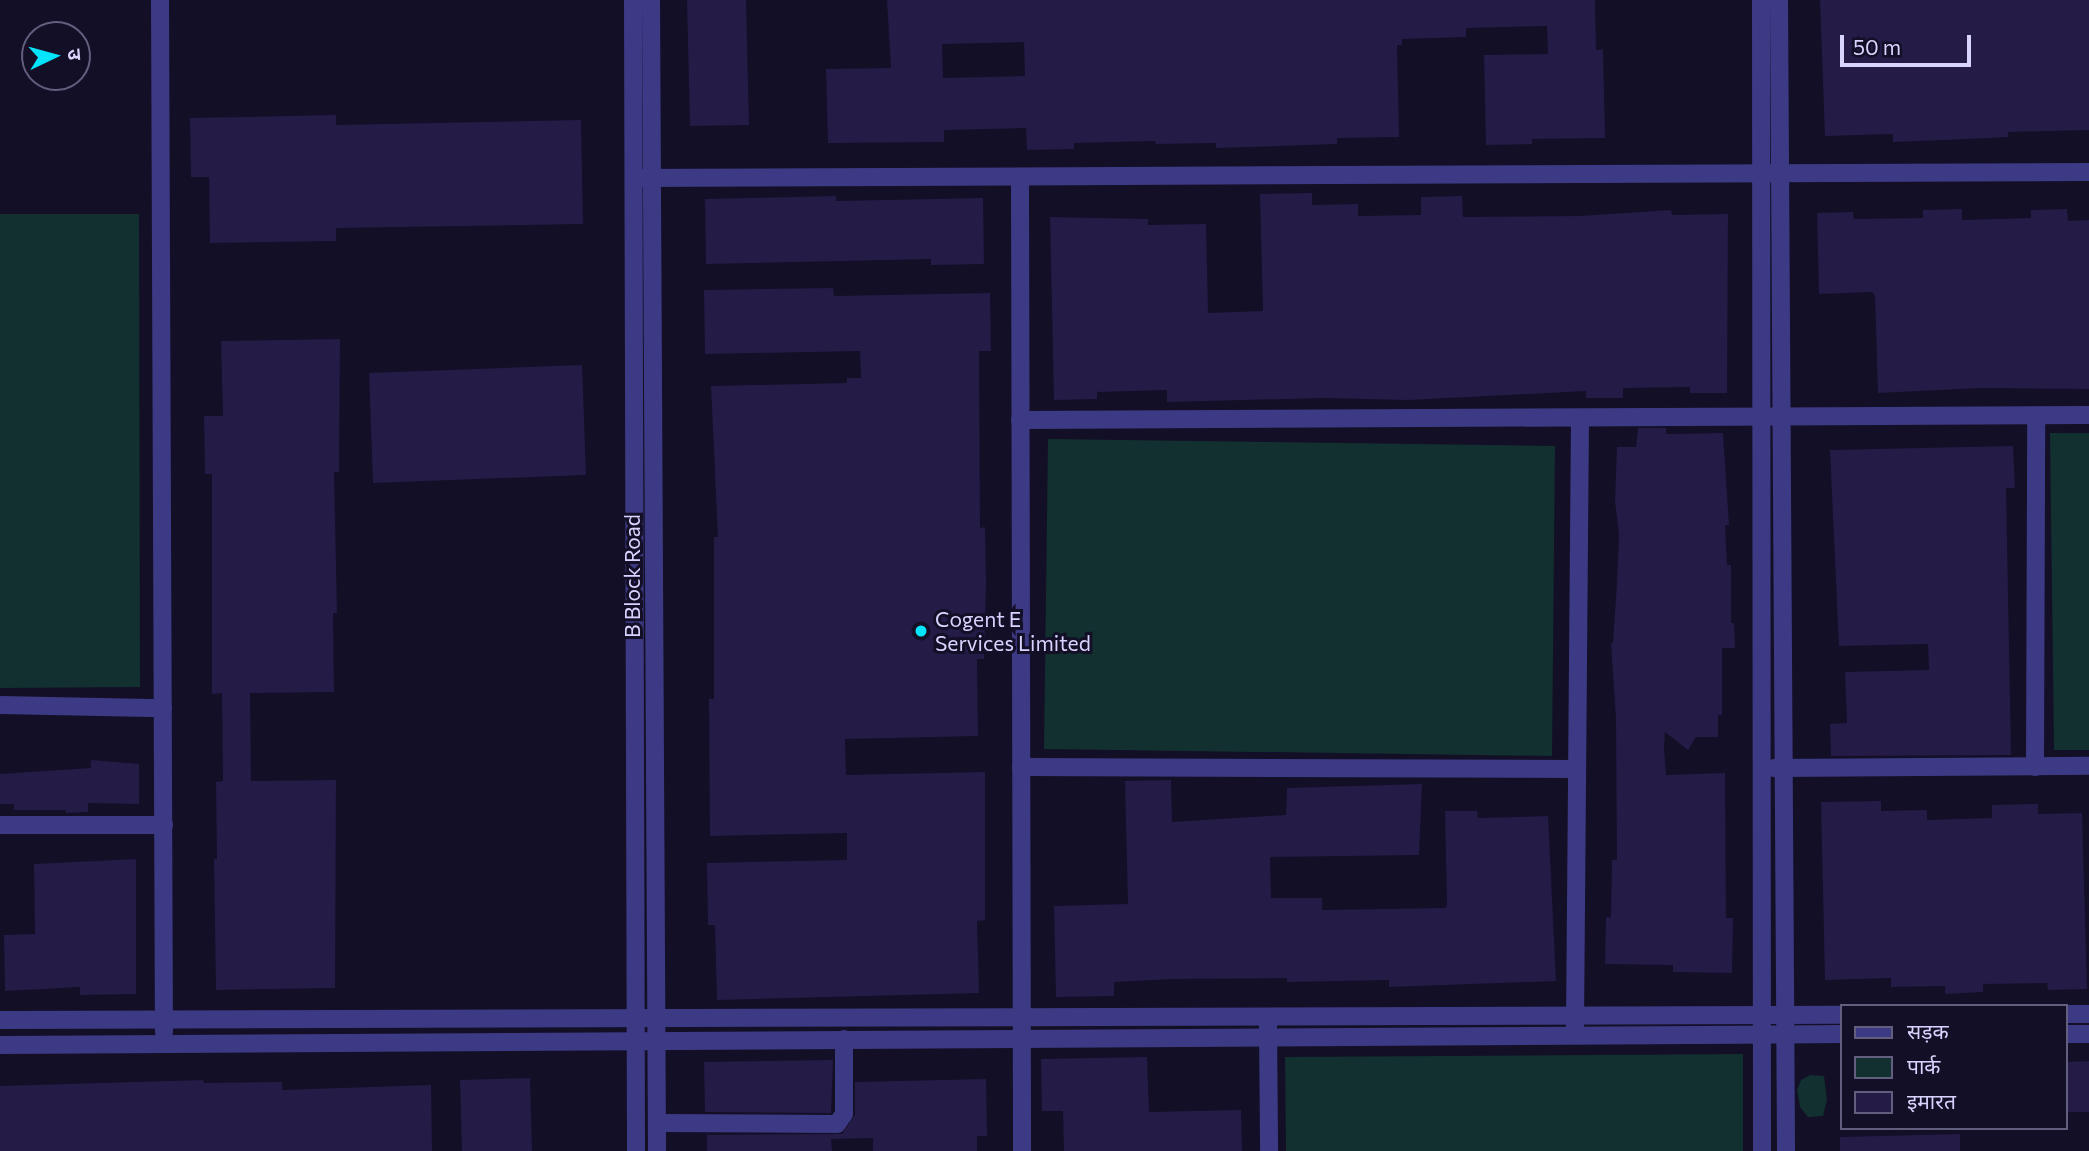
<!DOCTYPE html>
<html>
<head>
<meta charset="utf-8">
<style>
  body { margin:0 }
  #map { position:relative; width:2089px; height:1151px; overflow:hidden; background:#130f26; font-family:Commissioner,"Noto Sans Devanagari",sans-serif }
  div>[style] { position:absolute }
  .green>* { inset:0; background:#12302f }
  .building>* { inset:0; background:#241b47 }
  .minor>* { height:18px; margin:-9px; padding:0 9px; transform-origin:9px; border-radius:9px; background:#3d3a85 }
  .dots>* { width:19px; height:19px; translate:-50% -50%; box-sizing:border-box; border:4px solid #130f26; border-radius:50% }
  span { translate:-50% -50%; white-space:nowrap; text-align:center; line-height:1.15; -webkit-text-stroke:6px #130f26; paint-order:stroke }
  .street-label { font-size:21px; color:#d9d4ff }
  .poi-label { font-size:21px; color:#d9d4ff }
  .left { translate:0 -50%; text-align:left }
  .legend { position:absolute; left:1840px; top:1004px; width:228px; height:126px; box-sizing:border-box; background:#130f26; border:2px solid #625e7d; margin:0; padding:9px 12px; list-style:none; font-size:21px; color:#d9d4ff }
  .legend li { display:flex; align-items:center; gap:14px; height:35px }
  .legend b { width:35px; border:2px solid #625e7d }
  .north { position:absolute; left:21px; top:21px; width:70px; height:70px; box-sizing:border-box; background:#130f26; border:2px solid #625e7d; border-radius:50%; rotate:85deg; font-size:19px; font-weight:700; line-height:28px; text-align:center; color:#d9d4ff }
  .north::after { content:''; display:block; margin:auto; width:24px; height:32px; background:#00e5ff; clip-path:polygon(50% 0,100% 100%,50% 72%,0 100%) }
  .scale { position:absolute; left:1840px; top:35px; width:131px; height:32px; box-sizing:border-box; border:4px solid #d9d4ff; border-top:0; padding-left:9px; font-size:21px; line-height:24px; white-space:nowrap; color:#d9d4ff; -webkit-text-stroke:5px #130f26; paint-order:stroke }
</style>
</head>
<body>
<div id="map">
  <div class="green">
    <div style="clip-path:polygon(0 214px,139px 214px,140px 687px,0 688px)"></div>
    <div style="clip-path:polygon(2050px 433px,2089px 433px,2089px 750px,2054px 750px)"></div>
    <div style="clip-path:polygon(1048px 439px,1555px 446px,1552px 756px,1044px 749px)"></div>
    <div style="clip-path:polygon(1743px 1054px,1743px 1151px,1286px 1151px,1285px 1057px)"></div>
    <div style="clip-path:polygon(1810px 1075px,1824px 1076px,1827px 1100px,1823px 1116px,1808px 1117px,1800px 1107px,1797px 1090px,1801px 1080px)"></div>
  </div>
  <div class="building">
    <div style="clip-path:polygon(687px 0,746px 0,749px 125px,690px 126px)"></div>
    <div style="clip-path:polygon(evenodd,887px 0,1595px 0,1596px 50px,1603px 49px,1605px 138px,1532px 139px,1532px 144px,1486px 145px,1484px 55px,1548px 54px,1547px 26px,1466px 28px,1466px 37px,1402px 39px,1402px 45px,1397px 45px,1399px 137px,1337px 138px,1337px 144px,1216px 148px,1216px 143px,1156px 144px,1155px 141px,1074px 143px,1074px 149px,1027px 150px,1026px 128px,944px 130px,944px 142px,828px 143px,826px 69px,891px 68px,887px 0,1024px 42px,1025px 76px,943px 78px,942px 44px,1024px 42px)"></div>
    <div style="clip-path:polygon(1820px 0,2089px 0,2089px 130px,2008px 132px,2008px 137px,1945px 140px,1893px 142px,1893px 134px,1825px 136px)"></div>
    <div style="clip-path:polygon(336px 115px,336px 125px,581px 120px,583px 224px,336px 228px,336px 241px,210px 243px,209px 177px,191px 177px,190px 118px)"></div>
    <div style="clip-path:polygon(1312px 193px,1312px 205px,1358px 204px,1358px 216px,1421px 215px,1421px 197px,1462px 196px,1463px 217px,1580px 216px,1671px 210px,1672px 215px,1728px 214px,1727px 393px,1690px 393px,1690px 387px,1623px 388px,1623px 398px,1586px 398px,1586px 391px,1408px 400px,1324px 398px,1167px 402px,1167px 390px,1097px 392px,1097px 399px,1054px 400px,1050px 217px,1148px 219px,1148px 225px,1206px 224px,1208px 313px,1263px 311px,1260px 194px)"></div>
    <div style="clip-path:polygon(836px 196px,836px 201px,983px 198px,984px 264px,931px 265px,931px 259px,706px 264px,705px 199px)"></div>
    <div style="clip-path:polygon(1962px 209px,1962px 220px,2031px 218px,2031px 210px,2067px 209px,2068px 221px,2089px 220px,2089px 389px,1981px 388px,1878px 393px,1875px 296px,1872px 292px,1819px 294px,1817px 213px,1853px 212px,1854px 219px,1923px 218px,1923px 210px)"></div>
    <div style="clip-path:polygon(833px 288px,834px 296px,990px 293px,991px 351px,979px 351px,980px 528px,985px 527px,986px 582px,984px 659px,977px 659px,978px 736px,845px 739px,846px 775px,985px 772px,985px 920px,977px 921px,979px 993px,717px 1000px,715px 925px,708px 925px,707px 863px,847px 860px,847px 833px,710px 836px,709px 699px,714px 699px,714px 537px,718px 537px,711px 386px,847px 383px,847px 378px,861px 378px,860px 351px,705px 354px,704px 290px)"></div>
    <div style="clip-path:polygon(340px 339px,339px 472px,334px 472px,337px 613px,333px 613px,334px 692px,250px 693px,251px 781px,336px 780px,335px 988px,216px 990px,214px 859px,217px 859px,216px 782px,223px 781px,222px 693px,212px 694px,212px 474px,205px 474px,204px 416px,223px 416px,221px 341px)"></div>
    <div style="clip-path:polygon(582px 365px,586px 475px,373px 483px,369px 373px)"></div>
    <div style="clip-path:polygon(1638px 428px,1666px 428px,1666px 434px,1723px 433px,1729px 525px,1725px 525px,1727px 565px,1731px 565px,1731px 623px,1734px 623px,1735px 648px,1722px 648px,1722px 715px,1718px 715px,1718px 737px,1696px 737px,1688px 750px,1665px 732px,1664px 748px,1666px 775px,1725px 773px,1726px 918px,1733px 918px,1732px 973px,1673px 972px,1673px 965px,1605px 964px,1606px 917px,1611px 918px,1612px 860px,1617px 860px,1616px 719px,1611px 643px,1613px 643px,1617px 583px,1619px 534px,1615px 501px,1617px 447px,1636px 447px)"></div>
    <div style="clip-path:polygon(2013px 446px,2015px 488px,2006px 488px,2011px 755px,1831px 756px,1830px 724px,1847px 723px,1845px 672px,1929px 670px,1928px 644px,1839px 646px,1830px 450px)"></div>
    <div style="clip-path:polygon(91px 760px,139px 764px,139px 804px,88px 803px,88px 812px,66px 813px,66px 810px,14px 810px,14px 804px,0 804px,0 774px,91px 768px)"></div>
    <div style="clip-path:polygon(1171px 780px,1172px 822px,1286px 815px,1287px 788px,1422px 784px,1419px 855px,1270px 857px,1271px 898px,1322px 898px,1322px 910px,1445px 908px,1447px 906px,1445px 811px,1477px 811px,1478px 818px,1548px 816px,1556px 981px,1389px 987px,1389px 980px,1287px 982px,1287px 978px,1173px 979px,1114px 982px,1114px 996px,1056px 997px,1054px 906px,1128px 904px,1125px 781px)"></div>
    <div style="clip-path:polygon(1881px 801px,1881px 811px,1927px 810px,1927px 820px,1992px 818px,1992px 805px,2038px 804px,2038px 814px,2082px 813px,2087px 989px,2048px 990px,2047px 983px,1983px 984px,1983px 992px,1945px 994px,1945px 986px,1891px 987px,1891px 978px,1825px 980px,1821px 802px)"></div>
    <div style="clip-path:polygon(136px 859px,136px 994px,80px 995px,80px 987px,5px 991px,4px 935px,35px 934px,34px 864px)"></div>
    <div style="clip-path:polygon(1147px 1057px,1149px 1112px,1241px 1110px,1242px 1151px,1064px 1151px,1063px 1111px,1042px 1111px,1041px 1059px)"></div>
    <div style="clip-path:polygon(833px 1060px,831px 1113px,705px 1112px,704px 1062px)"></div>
    <div style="clip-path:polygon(2089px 1061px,2089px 1112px,2066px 1112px,2066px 1062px)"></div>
    <div style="clip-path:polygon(530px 1078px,532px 1151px,462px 1151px,460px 1080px)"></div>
    <div style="clip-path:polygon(986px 1079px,987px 1136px,977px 1136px,977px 1151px,873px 1151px,873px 1138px,831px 1139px,832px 1151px,707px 1151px,707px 1135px,842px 1134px,855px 1115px,855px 1082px)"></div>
    <div style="clip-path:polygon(203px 1080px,204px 1083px,282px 1082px,282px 1090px,431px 1085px,432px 1151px,0 1151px,0 1086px)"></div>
    <div style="clip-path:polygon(1960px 1134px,1960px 1151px,1840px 1151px,1840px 1137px)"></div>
  </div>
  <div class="minor">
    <div style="left:160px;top:0;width:1032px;rotate:89.78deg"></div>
    <div style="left:633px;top:0;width:1151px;rotate:89.85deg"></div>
    <div style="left:651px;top:0;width:1151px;rotate:89.7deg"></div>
    <div style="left:1761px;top:0;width:1151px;rotate:89.95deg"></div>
    <div style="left:1779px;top:0;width:1151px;rotate:89.65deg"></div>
    <div style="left:1020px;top:177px;width:974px;rotate:89.88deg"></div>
    <div style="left:634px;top:178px;width:1455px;rotate:-0.24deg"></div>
    <div style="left:1020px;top:420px;width:1069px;rotate:-0.27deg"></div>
    <div style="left:0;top:705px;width:163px;rotate:1.1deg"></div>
    <div style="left:1021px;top:767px;width:556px;rotate:0.21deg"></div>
    <div style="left:2035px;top:767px;width:351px;rotate:-89.8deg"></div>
    <div style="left:1774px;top:768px;width:315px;rotate:-0.4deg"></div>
    <div style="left:0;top:825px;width:164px"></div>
    <div style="left:2066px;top:1014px;width:23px"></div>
    <div style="left:0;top:1020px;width:1842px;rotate:-0.16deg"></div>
    <div style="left:1268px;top:1025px;width:126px;rotate:89.5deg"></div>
    <div style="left:1575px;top:1027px;width:609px;rotate:-89.53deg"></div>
    <div style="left:2066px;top:1034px;width:23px"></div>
    <div style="left:0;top:1045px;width:1842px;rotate:-0.34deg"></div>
    <div style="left:657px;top:1123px;width:180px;rotate:0.3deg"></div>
    <div style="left:837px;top:1124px;width:12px;rotate:-55deg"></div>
    <div style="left:844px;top:1114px;width:75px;rotate:-90deg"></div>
  </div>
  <div class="dots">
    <div style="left:921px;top:631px;background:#00e5ff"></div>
  </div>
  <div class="street-label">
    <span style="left:632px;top:576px;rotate:-90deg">B Block Road</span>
  </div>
  <div class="poi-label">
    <span class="left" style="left:935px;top:631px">Cogent E<br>Services Limited</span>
  </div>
  <ul class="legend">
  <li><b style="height:9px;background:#3d3a85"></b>सड़क</li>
  <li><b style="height:19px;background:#12302f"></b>पार्क</li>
  <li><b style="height:19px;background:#241b47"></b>इमारत</li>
  </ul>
  <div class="north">उ</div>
  <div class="scale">50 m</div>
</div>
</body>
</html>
